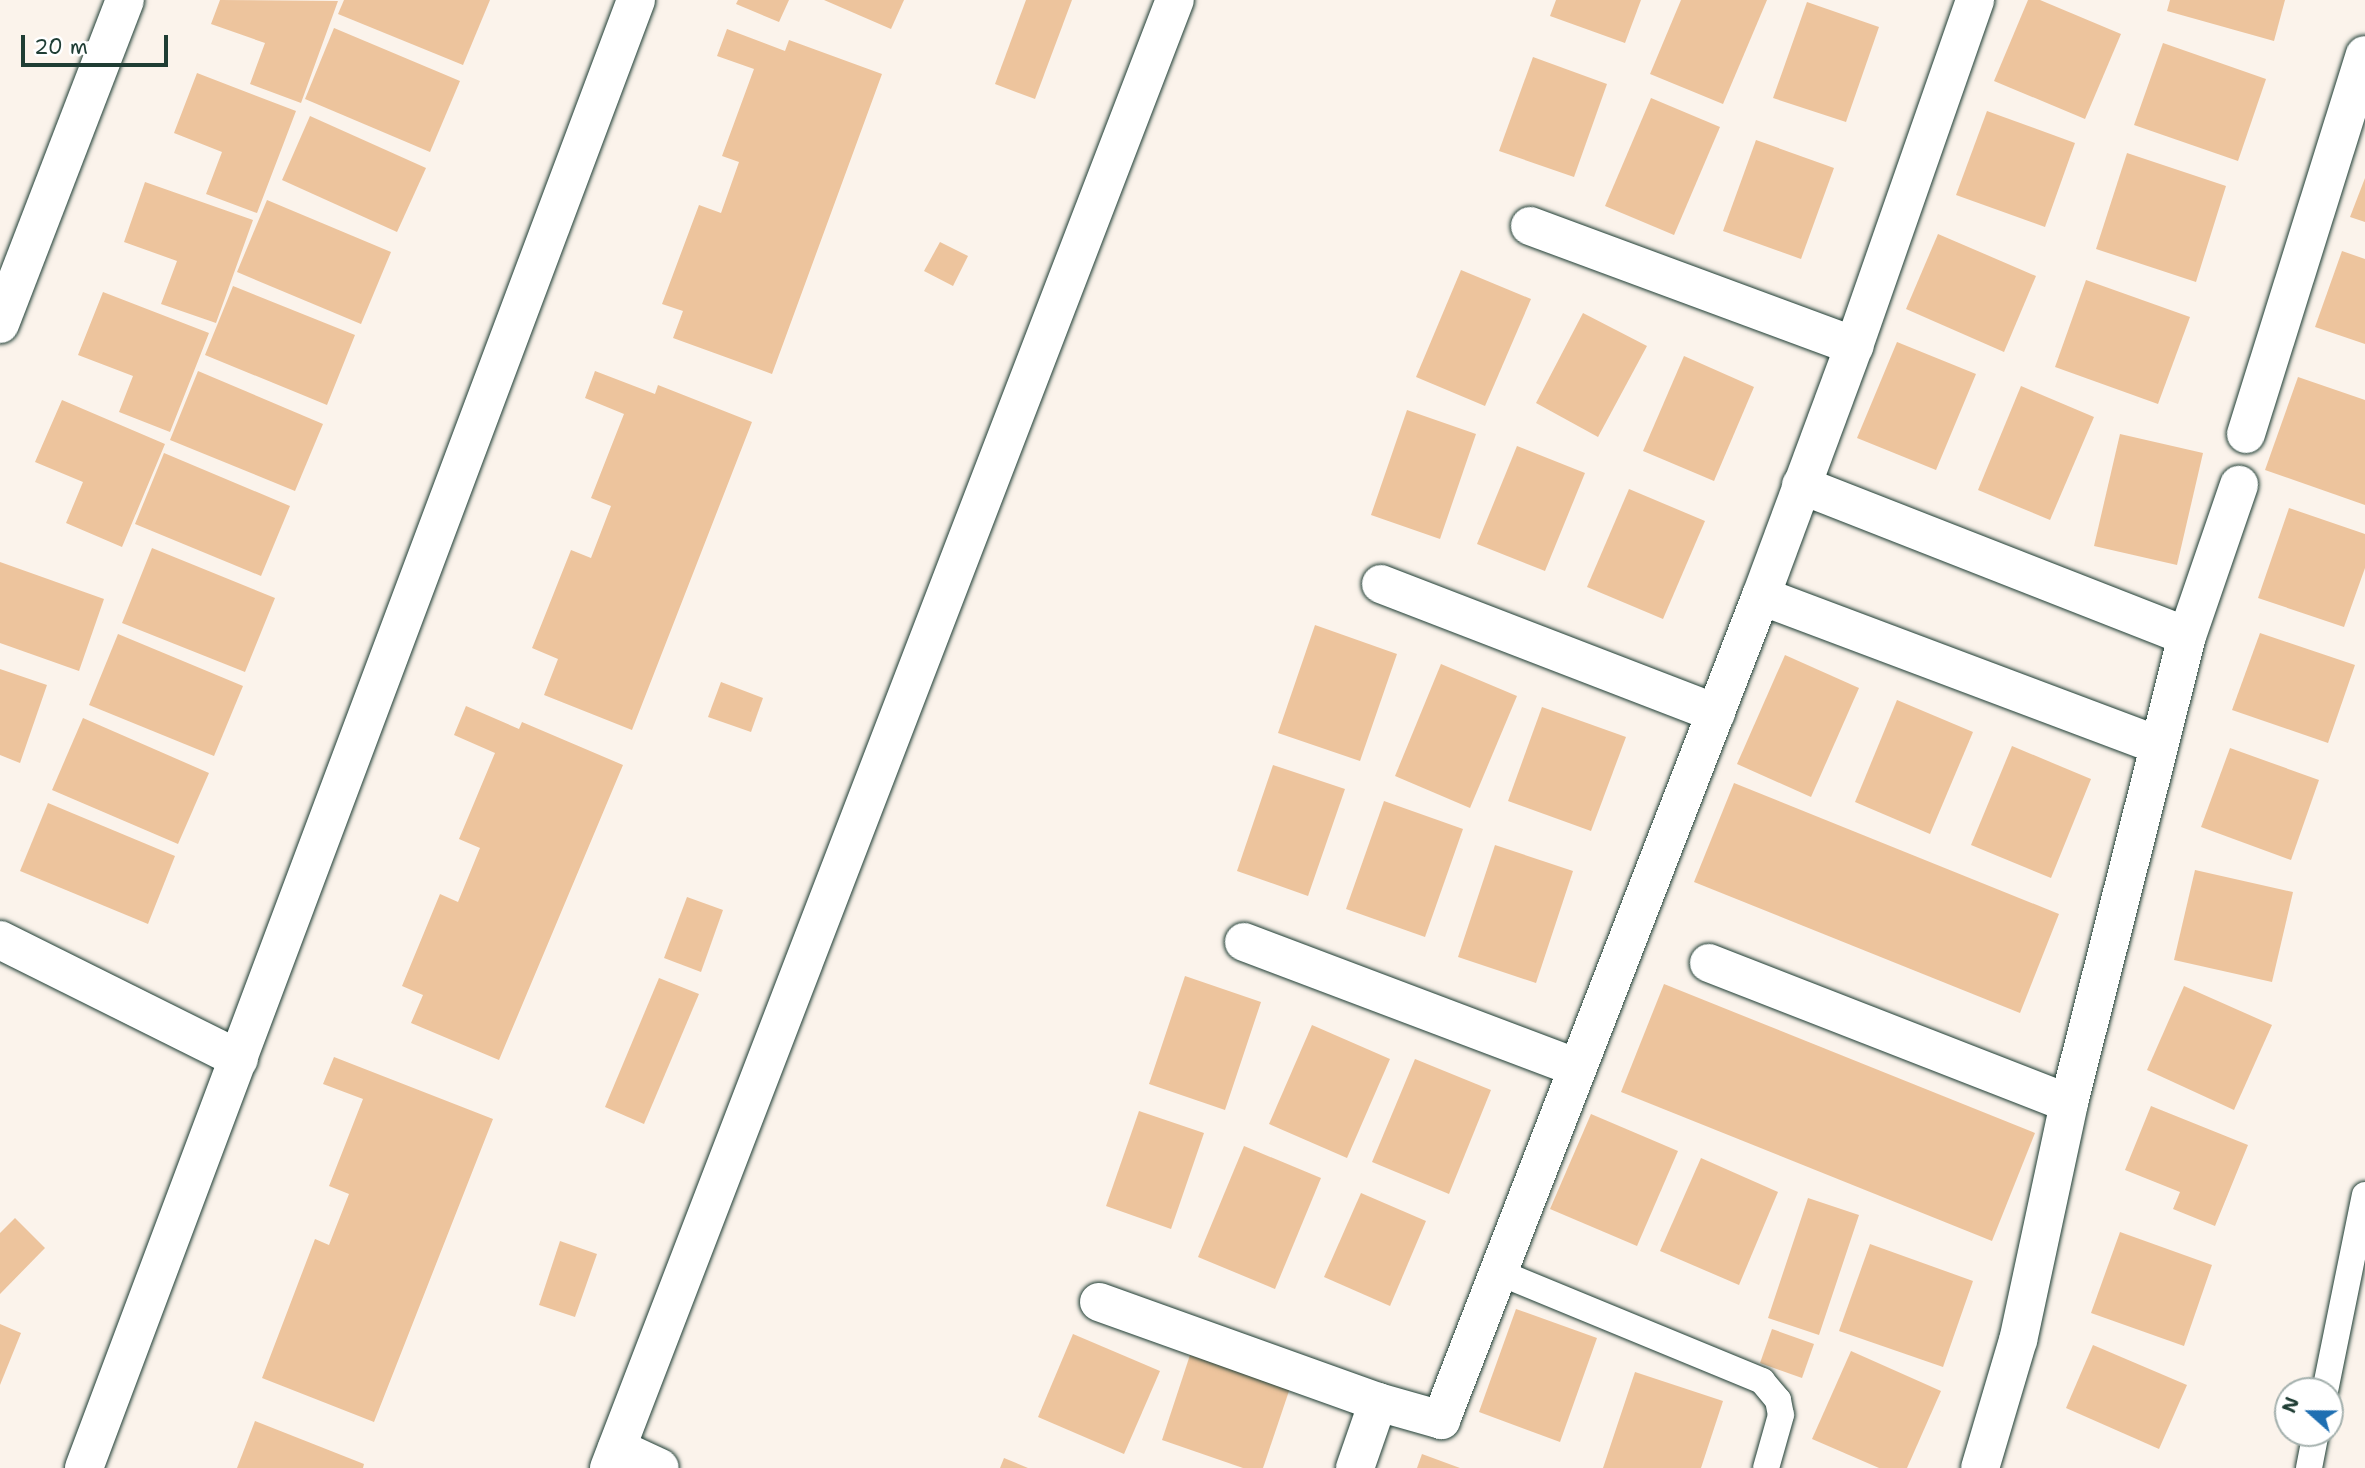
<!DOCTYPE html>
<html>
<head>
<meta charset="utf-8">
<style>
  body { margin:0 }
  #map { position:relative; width:2365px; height:1468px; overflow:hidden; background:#fbf3eb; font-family:"Shantell Sans",sans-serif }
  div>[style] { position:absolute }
  .building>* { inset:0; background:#edc49d }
  .roads { filter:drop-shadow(0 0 2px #1f3d34) drop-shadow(0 0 2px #1f3d34) }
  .lane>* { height:26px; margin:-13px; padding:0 13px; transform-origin:13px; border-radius:13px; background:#fff }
  .street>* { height:38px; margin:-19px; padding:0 19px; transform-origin:19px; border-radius:19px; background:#fff }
  .secondary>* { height:38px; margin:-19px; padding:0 19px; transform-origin:19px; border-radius:19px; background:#fff }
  span { translate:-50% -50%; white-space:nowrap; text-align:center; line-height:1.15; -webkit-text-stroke:7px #fff; paint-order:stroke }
  .north { position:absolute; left:2274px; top:1377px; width:70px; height:70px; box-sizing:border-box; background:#fff; border:2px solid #a5b1ae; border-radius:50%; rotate:291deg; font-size:19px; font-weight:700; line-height:28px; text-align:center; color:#1f3d34 }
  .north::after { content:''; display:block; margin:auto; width:24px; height:32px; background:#1f6fb2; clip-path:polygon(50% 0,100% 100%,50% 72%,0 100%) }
  .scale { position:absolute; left:21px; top:35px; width:147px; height:32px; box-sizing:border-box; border:4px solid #1f3d34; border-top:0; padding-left:9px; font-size:21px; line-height:24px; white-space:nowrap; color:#1f3d34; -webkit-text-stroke:5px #fff; paint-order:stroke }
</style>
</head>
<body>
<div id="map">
  <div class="building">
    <div style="clip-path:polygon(220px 0,338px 1px,301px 103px,250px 84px,265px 43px,211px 24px)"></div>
    <div style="clip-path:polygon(344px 0,490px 0,463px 65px,338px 14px)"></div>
    <div style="clip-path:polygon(738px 0,789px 0,779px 22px,736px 4px)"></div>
    <div style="clip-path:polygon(824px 0,904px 0,891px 29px)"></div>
    <div style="clip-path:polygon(1026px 0,1072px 0,1035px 99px,995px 84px)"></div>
    <div style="clip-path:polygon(1556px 0,1641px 0,1625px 43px,1550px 16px)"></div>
    <div style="clip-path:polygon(1681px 0,1767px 0,1723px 104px,1650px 74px)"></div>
    <div style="clip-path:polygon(2028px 0,2040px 0,2121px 34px,2085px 119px,1994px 81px)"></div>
    <div style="clip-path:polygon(2170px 0,2285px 0,2274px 41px,2167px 11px)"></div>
    <div style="clip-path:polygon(1807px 2px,1879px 27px,1846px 122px,1773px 98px)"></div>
    <div style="clip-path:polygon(334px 28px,460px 81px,430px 152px,305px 99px)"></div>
    <div style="clip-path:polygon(727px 29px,785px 51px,789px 40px,882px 74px,772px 374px,673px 338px,683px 311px,662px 304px,699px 205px,721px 213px,739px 162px,722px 156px,754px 69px,717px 56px)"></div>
    <div style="clip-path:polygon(2163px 43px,2266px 79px,2238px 161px,2134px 125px)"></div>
    <div style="clip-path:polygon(1533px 57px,1607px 84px,1574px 177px,1499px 151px)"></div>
    <div style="clip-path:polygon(197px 73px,296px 111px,257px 213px,206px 194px,222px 152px,174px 133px)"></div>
    <div style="clip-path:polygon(1651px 98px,1720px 127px,1674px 235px,1605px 206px)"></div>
    <div style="clip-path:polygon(1987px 111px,2075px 143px,2045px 227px,1956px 195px)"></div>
    <div style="clip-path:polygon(310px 116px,426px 168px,397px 232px,282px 180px)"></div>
    <div style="clip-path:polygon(1756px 140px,1834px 168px,1801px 259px,1723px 231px)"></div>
    <div style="clip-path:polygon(2127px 153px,2226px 186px,2196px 282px,2096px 249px)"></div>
    <div style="clip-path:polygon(2365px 178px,2365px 222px,2350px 217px)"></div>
    <div style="clip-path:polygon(145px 182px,253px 220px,216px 323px,161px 304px,177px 261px,124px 242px)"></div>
    <div style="clip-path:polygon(267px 200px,391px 252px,361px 324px,237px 272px)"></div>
    <div style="clip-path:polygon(1938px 234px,2036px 276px,2004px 352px,1906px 309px)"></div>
    <div style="clip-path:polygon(940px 242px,968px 256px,953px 286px,924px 271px)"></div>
    <div style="clip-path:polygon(2342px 251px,2365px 259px,2365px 344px,2315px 327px)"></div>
    <div style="clip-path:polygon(1461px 270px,1531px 299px,1485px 406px,1416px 377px)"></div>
    <div style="clip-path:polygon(2086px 280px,2190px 317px,2158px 404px,2055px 367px)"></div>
    <div style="clip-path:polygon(233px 286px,355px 335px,327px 405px,205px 355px)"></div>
    <div style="clip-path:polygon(103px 292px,209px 333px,170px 432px,119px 412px,133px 376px,78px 355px)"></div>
    <div style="clip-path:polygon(1583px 313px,1647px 346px,1598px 437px,1536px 403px)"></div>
    <div style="clip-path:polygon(1897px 342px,1976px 374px,1936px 470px,1857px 438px)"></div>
    <div style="clip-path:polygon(1684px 356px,1754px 387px,1714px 481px,1643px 451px)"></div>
    <div style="clip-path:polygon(198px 371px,323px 424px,295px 491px,170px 440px)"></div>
    <div style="clip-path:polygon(595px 371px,655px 394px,658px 385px,752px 422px,632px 730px,544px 695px,558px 659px,532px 648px,571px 550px,591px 558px,611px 506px,591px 498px,624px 414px,585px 398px)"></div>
    <div style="clip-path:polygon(2298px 377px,2365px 400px,2365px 505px,2265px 470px)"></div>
    <div style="clip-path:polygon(2021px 386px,2094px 417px,2050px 520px,1978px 490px)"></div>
    <div style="clip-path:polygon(62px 400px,165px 444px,122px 547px,66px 523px,83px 482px,35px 462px)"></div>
    <div style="clip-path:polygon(1407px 410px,1476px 434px,1440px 539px,1371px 515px)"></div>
    <div style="clip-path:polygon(2120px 434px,2203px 453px,2177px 565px,2094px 546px)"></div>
    <div style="clip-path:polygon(1517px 446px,1585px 473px,1545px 571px,1477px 544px)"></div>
    <div style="clip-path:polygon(164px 453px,290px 506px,261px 576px,135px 524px)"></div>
    <div style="clip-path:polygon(1629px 489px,1705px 521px,1663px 619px,1587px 587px)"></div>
    <div style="clip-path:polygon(2289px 508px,2365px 534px,2365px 568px,2344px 627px,2258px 598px)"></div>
    <div style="clip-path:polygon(152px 548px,275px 598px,245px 672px,122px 623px)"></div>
    <div style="clip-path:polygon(0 562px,104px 599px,79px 671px,0 643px)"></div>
    <div style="clip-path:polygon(1315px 625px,1397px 654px,1360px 761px,1278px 733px)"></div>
    <div style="clip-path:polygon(2260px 633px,2355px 665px,2328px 743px,2232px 710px)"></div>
    <div style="clip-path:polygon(118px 634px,243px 686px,214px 756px,89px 705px)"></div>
    <div style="clip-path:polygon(1785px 655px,1859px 688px,1811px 797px,1737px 764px)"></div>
    <div style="clip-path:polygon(1441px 664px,1517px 696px,1470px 808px,1395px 776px)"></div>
    <div style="clip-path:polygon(0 669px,47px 685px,20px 763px,0 755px)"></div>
    <div style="clip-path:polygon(721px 682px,763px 698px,751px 732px,708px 717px)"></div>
    <div style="clip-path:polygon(1897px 700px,1973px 732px,1930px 834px,1855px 802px)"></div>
    <div style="clip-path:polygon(466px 706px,519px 729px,522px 722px,623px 765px,499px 1060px,411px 1023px,423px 995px,402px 986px,440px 894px,458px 902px,480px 848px,459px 839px,495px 753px,454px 735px)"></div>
    <div style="clip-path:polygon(1542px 707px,1626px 737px,1591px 831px,1508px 801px)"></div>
    <div style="clip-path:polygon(83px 718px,209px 773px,178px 844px,52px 790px)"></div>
    <div style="clip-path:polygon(2012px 746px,2091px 779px,2051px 878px,1971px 845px)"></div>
    <div style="clip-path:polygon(2230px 748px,2319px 780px,2291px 860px,2201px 827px)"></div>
    <div style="clip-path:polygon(1273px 765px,1345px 789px,1308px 896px,1237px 871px)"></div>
    <div style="clip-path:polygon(1734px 783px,2059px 914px,2020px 1013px,1694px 882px)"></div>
    <div style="clip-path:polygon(1384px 801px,1463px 829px,1425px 937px,1346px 909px)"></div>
    <div style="clip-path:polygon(48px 803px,175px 856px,148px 924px,20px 871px)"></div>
    <div style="clip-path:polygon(1495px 845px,1573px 871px,1536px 983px,1458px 957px)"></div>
    <div style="clip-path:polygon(2195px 870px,2293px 892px,2272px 982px,2174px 960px)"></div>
    <div style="clip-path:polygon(687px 897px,723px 910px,701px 972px,664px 958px)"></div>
    <div style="clip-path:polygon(1185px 976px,1261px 1002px,1225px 1110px,1149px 1084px)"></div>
    <div style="clip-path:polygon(659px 978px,699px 994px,644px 1124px,605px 1107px)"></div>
    <div style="clip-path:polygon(1664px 984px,2035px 1133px,1992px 1241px,1621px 1092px)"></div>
    <div style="clip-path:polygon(2184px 986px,2272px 1025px,2234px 1110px,2147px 1070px)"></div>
    <div style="clip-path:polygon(1312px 1025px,1390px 1059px,1347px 1158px,1269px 1124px)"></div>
    <div style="clip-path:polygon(334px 1057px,493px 1119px,374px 1422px,262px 1378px,315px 1239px,329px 1245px,349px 1194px,329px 1186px,363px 1099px,323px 1084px)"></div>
    <div style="clip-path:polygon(1415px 1059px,1491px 1090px,1449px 1194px,1372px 1162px)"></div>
    <div style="clip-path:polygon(2151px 1106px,2248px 1145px,2215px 1226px,2173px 1209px,2180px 1192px,2125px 1170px)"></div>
    <div style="clip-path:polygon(1139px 1111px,1204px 1133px,1171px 1229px,1106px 1206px)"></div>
    <div style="clip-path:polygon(1591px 1114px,1678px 1151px,1637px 1246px,1550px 1209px)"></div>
    <div style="clip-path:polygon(1244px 1146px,1321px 1178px,1275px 1289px,1198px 1257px)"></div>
    <div style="clip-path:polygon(1701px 1158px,1778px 1192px,1739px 1285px,1660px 1251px)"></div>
    <div style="clip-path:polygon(1361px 1193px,1426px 1221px,1390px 1306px,1324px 1277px)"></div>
    <div style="clip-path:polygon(1808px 1198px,1859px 1215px,1819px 1335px,1768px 1318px)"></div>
    <div style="clip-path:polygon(15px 1218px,45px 1248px,0 1294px,0 1233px)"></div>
    <div style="clip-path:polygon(2120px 1232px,2212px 1265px,2184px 1346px,2091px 1313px)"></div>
    <div style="clip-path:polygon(560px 1241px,597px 1254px,575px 1317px,539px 1305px)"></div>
    <div style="clip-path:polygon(1870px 1244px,1973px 1281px,1943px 1367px,1839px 1331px)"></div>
    <div style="clip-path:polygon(1516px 1309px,1597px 1338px,1560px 1442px,1479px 1412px)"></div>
    <div style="clip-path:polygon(0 1324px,21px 1333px,0 1385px)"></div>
    <div style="clip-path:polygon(1772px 1329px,1814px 1344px,1802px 1378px,1760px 1363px)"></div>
    <div style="clip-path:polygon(1073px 1334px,1160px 1371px,1124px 1454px,1038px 1417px)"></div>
    <div style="clip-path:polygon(2093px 1345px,2187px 1385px,2159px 1449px,2066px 1408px)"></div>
    <div style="clip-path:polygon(1851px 1351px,1941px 1391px,1907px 1468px,1879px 1468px,1812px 1439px)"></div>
    <div style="clip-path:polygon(1190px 1355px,1290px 1388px,1263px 1468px,1243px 1468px,1162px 1440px)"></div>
    <div style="clip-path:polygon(1635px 1372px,1723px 1401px,1701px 1468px,1603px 1468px)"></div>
    <div style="clip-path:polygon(255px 1421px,364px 1464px,363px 1468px,237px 1468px)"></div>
    <div style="clip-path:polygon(1422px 1454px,1460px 1468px,1417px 1468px)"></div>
    <div style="clip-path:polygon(1004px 1458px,1028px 1468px,1000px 1468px)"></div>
  </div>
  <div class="roads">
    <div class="lane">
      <div style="left:1498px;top:1272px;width:286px;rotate:22.4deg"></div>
      <div style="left:1762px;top:1381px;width:25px;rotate:50deg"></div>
      <div style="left:1778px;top:1400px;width:15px;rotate:79deg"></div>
      <div style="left:1781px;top:1415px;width:55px;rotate:105.8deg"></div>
      <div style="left:2325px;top:1391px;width:200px;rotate:-78.5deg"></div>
      <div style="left:2309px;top:1468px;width:36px;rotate:-79deg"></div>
    </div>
    <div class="street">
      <div style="left:1530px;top:226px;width:346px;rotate:20.3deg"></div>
      <div style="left:0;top:324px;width:347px;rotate:-68.9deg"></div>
      <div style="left:2246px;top:434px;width:397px;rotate:-72.6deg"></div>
      <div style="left:1801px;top:485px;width:414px;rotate:21.4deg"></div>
      <div style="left:2187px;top:636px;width:482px;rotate:104.2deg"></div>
      <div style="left:2069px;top:1103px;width:242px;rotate:102.1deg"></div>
      <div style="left:2018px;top:1340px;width:134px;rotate:106.5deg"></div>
      <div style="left:1381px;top:584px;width:359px;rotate:21.1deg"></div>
      <div style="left:1761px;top:596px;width:423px;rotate:20.6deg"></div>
      <div style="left:2187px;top:636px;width:160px;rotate:-71deg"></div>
      <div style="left:0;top:940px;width:267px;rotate:26.5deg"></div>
      <div style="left:1244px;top:942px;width:356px;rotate:20.7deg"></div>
      <div style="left:1709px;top:963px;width:386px;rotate:21.3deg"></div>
      <div style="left:1099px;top:1302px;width:296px;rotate:19.7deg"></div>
      <div style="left:1378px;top:1402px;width:66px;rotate:15.9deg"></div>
      <div style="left:1441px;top:1420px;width:884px;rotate:-68.78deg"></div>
      <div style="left:1761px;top:596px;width:267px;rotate:-69.6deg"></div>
      <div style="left:1854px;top:346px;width:367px;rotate:-70.7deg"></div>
      <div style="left:617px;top:1448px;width:47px;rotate:24.9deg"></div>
      <div style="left:84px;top:1468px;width:1568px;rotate:-69.39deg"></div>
      <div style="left:1355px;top:1468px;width:70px;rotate:-70.8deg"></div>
    </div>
    <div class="secondary">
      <div style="left:609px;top:1468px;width:1573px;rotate:-68.92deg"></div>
    </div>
  </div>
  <div class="north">N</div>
  <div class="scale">20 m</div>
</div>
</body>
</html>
